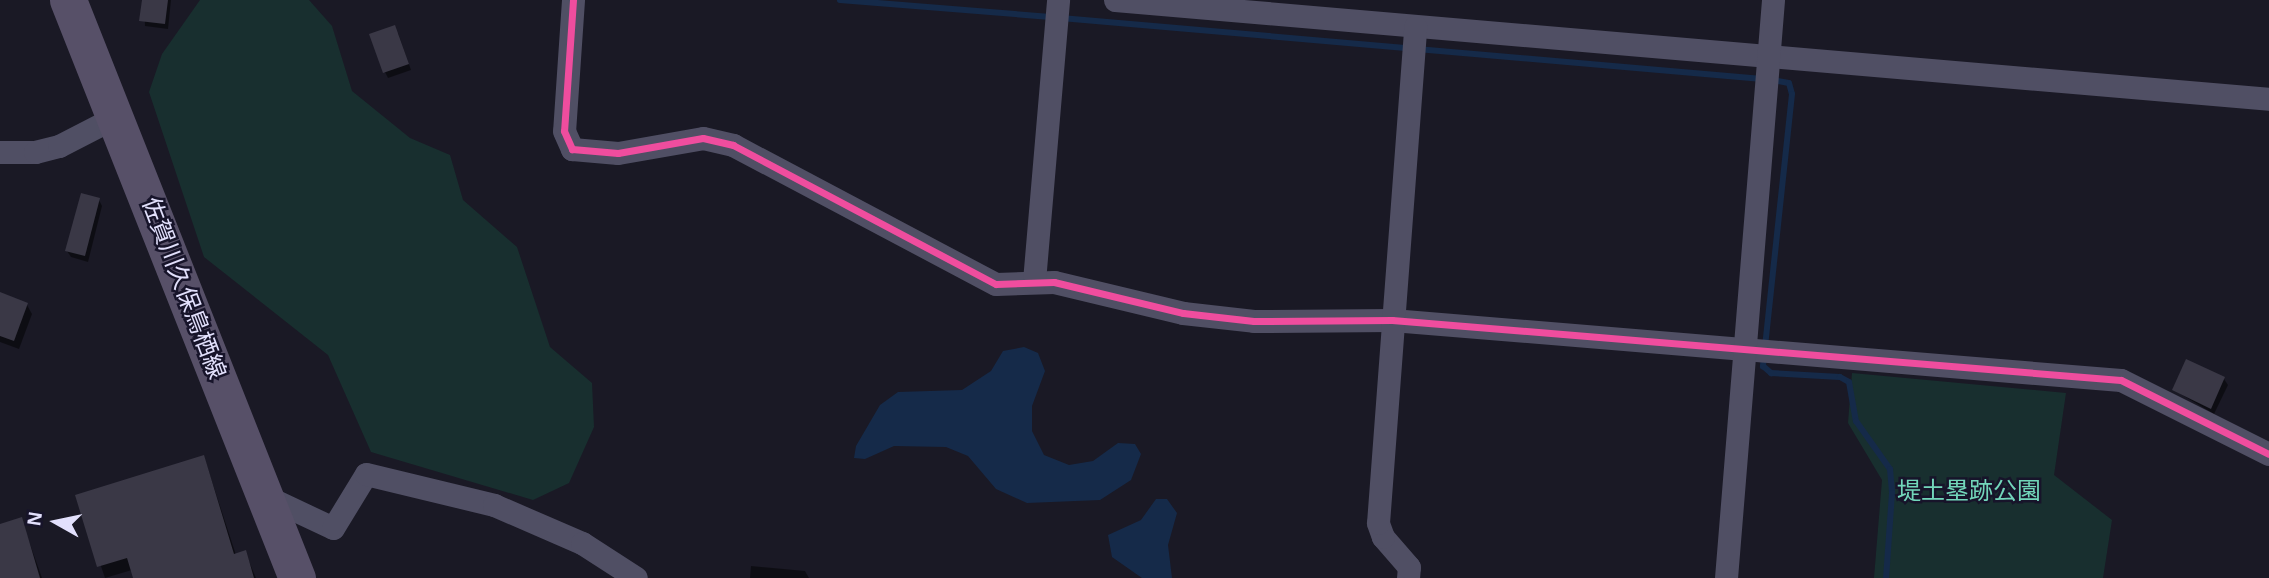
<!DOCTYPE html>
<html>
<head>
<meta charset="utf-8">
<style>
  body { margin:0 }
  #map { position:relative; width:2269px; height:578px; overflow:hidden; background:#1a1925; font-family:Helvetica,"Noto Sans JP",sans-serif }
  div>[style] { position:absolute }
  .green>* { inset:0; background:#182f2f }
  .water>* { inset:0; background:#152a49 }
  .shadow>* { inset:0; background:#0007 }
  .stream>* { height:6px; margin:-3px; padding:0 3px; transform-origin:3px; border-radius:3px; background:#152a49 }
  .building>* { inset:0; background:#3a3846 }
  .minor>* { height:23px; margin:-11.5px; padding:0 11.5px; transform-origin:11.5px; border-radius:11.5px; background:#504f64 }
  .primary>* { height:37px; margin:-18.5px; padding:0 18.5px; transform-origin:18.5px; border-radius:18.5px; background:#575068 }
  .cycleway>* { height:7px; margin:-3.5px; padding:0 3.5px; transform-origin:3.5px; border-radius:3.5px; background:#ef4d9e }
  span { translate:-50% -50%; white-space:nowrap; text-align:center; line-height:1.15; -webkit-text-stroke:5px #17142a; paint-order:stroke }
  .street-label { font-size:24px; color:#e2e0fc }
  .park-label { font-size:24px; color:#72d6ba }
  .north { position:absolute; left:21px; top:487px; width:70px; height:70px; -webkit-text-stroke:5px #17142a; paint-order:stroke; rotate:279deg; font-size:19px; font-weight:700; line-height:28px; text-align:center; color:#e2e0fc }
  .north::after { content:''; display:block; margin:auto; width:24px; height:32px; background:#e2e0fc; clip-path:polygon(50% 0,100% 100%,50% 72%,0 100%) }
</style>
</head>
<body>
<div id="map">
  <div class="green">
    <div style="clip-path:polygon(200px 0,309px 0,332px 26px,352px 91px,410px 138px,450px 155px,463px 200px,517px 247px,550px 347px,592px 383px,594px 427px,569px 483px,533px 500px,371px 452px,328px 355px,204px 257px,149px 92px,162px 54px)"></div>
    <div style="clip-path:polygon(1852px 373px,2066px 393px,2054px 475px,2112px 520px,2103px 578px,1874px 578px,1882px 480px,1848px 423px)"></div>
  </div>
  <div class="water">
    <div style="clip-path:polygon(1024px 347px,1038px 353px,1045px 371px,1032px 406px,1032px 431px,1044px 455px,1069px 465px,1093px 461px,1118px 443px,1135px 444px,1141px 454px,1131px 480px,1100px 500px,1027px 503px,996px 489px,968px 456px,946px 447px,894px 446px,865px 459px,854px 458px,856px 446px,880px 405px,898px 392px,962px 390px,991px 371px,1003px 351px)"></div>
    <div style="clip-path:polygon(1156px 499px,1167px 499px,1177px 513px,1168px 545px,1172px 578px,1142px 578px,1112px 557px,1108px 535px,1141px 520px)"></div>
  </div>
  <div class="shadow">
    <div style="clip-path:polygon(144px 0,171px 0,168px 29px,145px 26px)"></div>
    <div style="clip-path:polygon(398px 33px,411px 70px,388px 78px,385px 72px)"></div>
    <div style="clip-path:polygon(99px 200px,102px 206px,88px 262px,71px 257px,67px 251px)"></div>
    <div style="clip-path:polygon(0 294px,27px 305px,32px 314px,19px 349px,0 342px)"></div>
    <div style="clip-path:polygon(2224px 379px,2228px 385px,2214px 414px,2174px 390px)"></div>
    <div style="clip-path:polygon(204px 457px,236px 555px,245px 552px,256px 578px,135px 578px,132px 570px,105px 578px,77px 496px)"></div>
    <div style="clip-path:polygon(21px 519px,42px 578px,0 578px,0 525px)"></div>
    <div style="clip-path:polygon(751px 566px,805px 571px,809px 578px,750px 578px)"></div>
  </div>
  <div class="stream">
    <div style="left:840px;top:0;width:211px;rotate:4.6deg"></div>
    <div style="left:1061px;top:18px;width:704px;rotate:4.97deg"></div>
    <div style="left:1773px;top:80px;width:16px;rotate:11deg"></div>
    <div style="left:1789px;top:83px;width:11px;rotate:75deg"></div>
    <div style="left:1792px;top:94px;width:274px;rotate:96.1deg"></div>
    <div style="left:1763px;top:366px;width:11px;rotate:41deg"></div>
    <div style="left:1771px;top:373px;width:69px;rotate:3.3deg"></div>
    <div style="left:1840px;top:377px;width:10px;rotate:29deg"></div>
    <div style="left:1849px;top:382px;width:40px;rotate:80deg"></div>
    <div style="left:1856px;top:421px;width:59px;rotate:54.7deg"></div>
    <div style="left:1890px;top:469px;width:24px;rotate:85deg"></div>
    <div style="left:1892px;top:493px;width:85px;rotate:94deg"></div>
  </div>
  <div class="building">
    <div style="clip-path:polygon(142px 0,168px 0,165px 24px,139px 21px)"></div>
    <div style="clip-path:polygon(395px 25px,409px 64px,383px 73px,369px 34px)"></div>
    <div style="clip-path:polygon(81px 193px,100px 198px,85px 256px,65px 251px)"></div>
    <div style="clip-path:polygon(0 292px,28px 303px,14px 341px,0 336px)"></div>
    <div style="clip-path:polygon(2186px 359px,2225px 377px,2211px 409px,2172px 390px)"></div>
    <div style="clip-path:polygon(204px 455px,234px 554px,246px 550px,254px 578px,133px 578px,127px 558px,97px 567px,75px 495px)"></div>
    <div style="clip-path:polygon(22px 517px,40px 578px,0 578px,0 524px)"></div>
  </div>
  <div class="minor">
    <div style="left:573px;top:0;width:131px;rotate:93.9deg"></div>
    <div style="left:564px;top:131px;width:20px;rotate:66deg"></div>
    <div style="left:572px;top:149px;width:46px;rotate:5deg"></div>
    <div style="left:618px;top:153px;width:86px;rotate:-10deg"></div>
    <div style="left:703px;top:138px;width:31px;rotate:13deg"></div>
    <div style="left:733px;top:145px;width:297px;rotate:27.9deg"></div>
    <div style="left:996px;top:284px;width:58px;rotate:-2deg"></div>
    <div style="left:1054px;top:282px;width:133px;rotate:13.5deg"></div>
    <div style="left:1183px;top:313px;width:71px;rotate:6.4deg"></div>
    <div style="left:1254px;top:321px;width:138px;rotate:-0.4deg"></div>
    <div style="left:1392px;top:320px;width:731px;rotate:4.71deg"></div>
    <div style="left:2121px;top:380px;width:165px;rotate:26.6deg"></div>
    <div style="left:1115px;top:0;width:1158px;rotate:4.9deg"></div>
    <div style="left:0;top:152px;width:35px"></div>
    <div style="left:35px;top:152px;width:25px;rotate:-14deg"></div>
    <div style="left:59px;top:146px;width:65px;rotate:-27.3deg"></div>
    <div style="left:1034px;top:281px;width:282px;rotate:-85.1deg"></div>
    <div style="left:265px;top:496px;width:75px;rotate:25.2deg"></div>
    <div style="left:333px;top:528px;width:63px;rotate:-58.6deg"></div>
    <div style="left:366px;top:474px;width:132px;rotate:13.6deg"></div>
    <div style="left:494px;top:505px;width:96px;rotate:23.4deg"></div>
    <div style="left:582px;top:543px;width:64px;rotate:32.9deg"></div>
    <div style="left:1408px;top:578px;width:11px;rotate:-85deg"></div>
    <div style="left:1409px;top:567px;width:40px;rotate:-131deg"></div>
    <div style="left:1383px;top:537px;width:15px;rotate:-110deg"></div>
    <div style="left:1378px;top:523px;width:498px;rotate:-85.7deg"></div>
    <div style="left:1726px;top:578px;width:580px;rotate:-85.35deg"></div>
  </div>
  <div class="primary">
    <div style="left:68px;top:0;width:622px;rotate:68.39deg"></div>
  </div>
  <div class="cycleway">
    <div style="left:573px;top:0;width:131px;rotate:93.9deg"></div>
    <div style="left:564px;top:131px;width:20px;rotate:66deg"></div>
    <div style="left:572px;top:149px;width:46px;rotate:5deg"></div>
    <div style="left:618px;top:153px;width:86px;rotate:-10deg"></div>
    <div style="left:703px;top:138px;width:31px;rotate:13deg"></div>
    <div style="left:733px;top:145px;width:297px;rotate:27.9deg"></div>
    <div style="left:996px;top:284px;width:58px;rotate:-2deg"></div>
    <div style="left:1054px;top:282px;width:133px;rotate:13.5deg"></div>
    <div style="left:1183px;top:313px;width:71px;rotate:6.4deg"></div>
    <div style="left:1254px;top:321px;width:138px;rotate:-0.4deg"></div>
    <div style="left:1392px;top:320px;width:731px;rotate:4.71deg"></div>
    <div style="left:2121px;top:380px;width:165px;rotate:26.6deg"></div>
  </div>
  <div class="street-label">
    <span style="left:184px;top:288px;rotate:69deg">佐賀川久保鳥栖線</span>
  </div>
  <div class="park-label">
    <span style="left:1969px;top:491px">堤土塁跡公園</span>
  </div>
  <div class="north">N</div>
</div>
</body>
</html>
